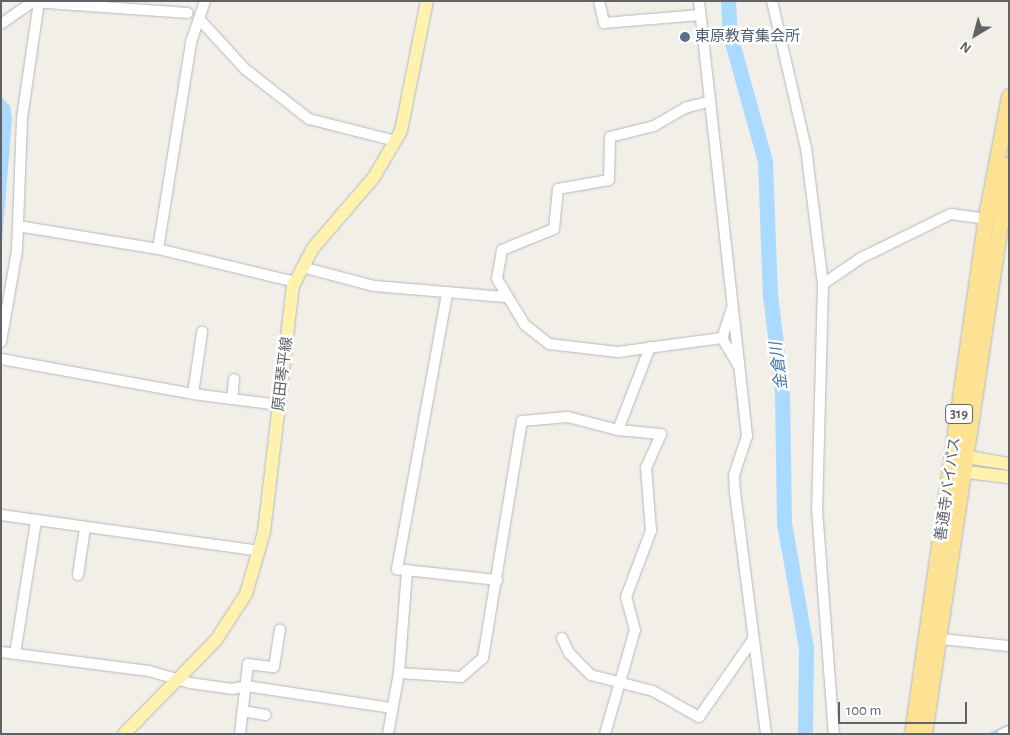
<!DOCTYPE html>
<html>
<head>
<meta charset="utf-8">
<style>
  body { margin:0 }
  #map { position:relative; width:1010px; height:735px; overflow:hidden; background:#f1efe8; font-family:"Alegreya Sans","Noto Sans JP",sans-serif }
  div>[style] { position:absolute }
  .water>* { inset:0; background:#aadaff }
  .stream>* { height:2.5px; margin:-1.25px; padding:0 1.25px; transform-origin:1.25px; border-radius:1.25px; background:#aadaff }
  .river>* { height:15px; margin:-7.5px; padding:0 7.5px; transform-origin:7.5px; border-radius:7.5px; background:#aadaff }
  .roads { filter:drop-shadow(0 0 1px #b5b8bc) drop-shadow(0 0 1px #b5b8bc) }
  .minor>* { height:10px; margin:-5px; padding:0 5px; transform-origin:5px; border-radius:5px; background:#fff }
  .major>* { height:12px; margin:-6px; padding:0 6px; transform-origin:6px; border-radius:6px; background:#fff2af }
  .highway>* { height:15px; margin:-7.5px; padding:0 7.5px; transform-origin:7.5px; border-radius:7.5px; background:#fde293 }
  .dots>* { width:14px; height:14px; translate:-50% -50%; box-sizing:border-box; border:2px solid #fff; border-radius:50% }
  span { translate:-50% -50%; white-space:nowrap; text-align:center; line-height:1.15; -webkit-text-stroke:5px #fff; paint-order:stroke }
  .shield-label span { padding:1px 4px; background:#fff; border:1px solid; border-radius:4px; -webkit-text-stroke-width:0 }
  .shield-label { font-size:14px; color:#5f6368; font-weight:700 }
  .service-label { font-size:15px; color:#4e5e75 }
  .left { translate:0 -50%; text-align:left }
  .street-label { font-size:15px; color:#5f6368 }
  .water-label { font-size:16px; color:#4174aa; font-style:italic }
  .frame { position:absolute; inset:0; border:2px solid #5f6368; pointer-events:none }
  .north { position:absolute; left:950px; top:10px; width:50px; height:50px; -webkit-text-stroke:4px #fff; paint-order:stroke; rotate:217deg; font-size:14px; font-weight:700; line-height:20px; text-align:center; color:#5f6368 }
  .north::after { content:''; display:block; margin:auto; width:18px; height:22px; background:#5f6368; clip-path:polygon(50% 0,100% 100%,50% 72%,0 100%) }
  .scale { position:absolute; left:838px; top:702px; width:129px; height:22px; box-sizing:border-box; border:2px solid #5f6368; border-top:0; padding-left:6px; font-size:15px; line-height:18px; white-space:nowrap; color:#5f6368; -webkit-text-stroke:4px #fff; paint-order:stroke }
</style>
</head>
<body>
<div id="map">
  <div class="water">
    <div style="clip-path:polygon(1px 97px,10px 106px,12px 120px,1px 254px)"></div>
  </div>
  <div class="stream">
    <div style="left:989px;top:734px;width:22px;rotate:-24deg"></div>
  </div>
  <div class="river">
    <div style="left:728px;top:1px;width:34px;rotate:87deg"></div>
    <div style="left:730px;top:35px;width:131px;rotate:74.5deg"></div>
    <div style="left:765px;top:161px;width:134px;rotate:87.9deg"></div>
    <div style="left:770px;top:295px;width:99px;rotate:83deg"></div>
    <div style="left:782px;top:393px;width:130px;rotate:89.1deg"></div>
    <div style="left:784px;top:523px;width:127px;rotate:80deg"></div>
    <div style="left:806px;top:648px;width:86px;rotate:90.7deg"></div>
  </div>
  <div class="roads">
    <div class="minor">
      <div style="left:599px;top:1px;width:23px;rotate:77deg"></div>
      <div style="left:604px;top:23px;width:96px;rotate:-4.8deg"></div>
      <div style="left:699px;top:1px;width:438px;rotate:83.7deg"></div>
      <div style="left:747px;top:436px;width:41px;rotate:108.4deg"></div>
      <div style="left:734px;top:475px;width:17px;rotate:87deg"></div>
      <div style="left:735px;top:492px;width:244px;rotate:82.7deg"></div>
      <div style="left:772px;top:1px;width:151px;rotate:77deg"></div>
      <div style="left:806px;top:148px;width:137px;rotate:82.9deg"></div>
      <div style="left:823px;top:284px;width:225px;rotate:91.5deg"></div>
      <div style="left:817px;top:509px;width:226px;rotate:85.7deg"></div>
      <div style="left:201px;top:21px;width:65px;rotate:47.5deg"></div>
      <div style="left:245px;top:69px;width:81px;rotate:38deg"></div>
      <div style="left:309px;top:119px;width:90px;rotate:14.2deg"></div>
      <div style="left:1px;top:24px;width:39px;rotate:-35deg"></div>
      <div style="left:33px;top:2px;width:155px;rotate:4.1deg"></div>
      <div style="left:707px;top:102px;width:23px;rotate:165deg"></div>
      <div style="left:685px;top:108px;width:36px;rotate:150deg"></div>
      <div style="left:654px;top:126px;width:45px;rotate:166deg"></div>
      <div style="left:610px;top:137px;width:43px;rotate:91.3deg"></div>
      <div style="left:609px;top:180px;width:52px;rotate:170deg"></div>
      <div style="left:558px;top:189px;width:40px;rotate:95.7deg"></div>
      <div style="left:554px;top:229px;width:56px;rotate:158deg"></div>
      <div style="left:502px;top:250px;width:29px;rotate:100deg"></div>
      <div style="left:497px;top:279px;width:54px;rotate:58.7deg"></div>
      <div style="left:525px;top:325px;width:31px;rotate:38deg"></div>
      <div style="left:549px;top:344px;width:69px;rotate:6.6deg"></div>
      <div style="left:618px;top:352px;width:105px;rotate:-7.7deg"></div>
      <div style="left:24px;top:227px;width:136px;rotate:9.3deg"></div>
      <div style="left:158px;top:249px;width:141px;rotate:13.5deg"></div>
      <div style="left:158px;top:249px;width:210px;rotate:-80.9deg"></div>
      <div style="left:191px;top:42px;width:43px;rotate:-71.1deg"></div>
      <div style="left:302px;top:267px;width:74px;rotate:14.8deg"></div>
      <div style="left:374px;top:286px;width:132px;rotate:4.8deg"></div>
      <div style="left:823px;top:284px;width:46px;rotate:-34.4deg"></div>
      <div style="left:861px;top:258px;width:100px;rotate:-26.1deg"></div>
      <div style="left:951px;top:214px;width:34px;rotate:8deg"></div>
      <div style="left:447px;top:294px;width:280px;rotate:100.3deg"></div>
      <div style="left:397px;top:569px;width:101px;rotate:6.3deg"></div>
      <div style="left:732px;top:308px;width:32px;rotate:108deg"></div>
      <div style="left:722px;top:338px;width:31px;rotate:59deg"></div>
      <div style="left:1px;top:342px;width:93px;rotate:-80.1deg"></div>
      <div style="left:17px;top:250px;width:132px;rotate:-87.8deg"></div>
      <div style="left:22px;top:118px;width:118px;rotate:-81.7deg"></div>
      <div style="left:1px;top:359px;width:195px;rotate:10.3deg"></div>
      <div style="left:193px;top:394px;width:87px;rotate:7.3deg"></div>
      <div style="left:193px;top:394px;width:63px;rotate:-81.7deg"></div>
      <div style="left:232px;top:399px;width:20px;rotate:-84deg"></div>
      <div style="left:1px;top:515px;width:261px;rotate:7.9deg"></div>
      <div style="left:78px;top:575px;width:48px;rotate:-81.5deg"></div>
      <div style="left:562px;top:638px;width:17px;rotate:65deg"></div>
      <div style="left:569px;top:653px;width:31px;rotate:45deg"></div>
      <div style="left:591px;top:675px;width:64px;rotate:14.5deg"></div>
      <div style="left:653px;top:691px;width:53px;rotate:29.5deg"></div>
      <div style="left:699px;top:717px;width:93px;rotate:-55.1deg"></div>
      <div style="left:941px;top:639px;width:68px;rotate:5.9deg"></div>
      <div style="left:1px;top:652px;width:149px;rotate:7.3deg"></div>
      <div style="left:149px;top:671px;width:43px;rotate:16.3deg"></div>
      <div style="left:190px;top:683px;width:42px;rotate:8.1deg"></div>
      <div style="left:232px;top:689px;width:14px;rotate:-12deg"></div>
      <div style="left:246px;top:686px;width:148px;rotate:8.6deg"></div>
      <div style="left:15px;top:654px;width:135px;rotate:-81deg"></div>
      <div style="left:399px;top:673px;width:102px;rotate:-85.5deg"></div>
      <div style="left:243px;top:711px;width:23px;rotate:10deg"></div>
      <div style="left:240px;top:734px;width:70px;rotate:-83.5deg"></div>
      <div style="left:248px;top:664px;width:26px;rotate:7deg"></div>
      <div style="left:274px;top:667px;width:38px;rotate:-81deg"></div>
      <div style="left:388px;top:734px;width:62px;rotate:-79.8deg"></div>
      <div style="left:399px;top:673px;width:62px;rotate:3.7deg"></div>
      <div style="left:461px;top:677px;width:29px;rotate:-41deg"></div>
      <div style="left:483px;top:658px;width:240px;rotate:-80.7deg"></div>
      <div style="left:522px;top:421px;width:46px;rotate:-5deg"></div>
      <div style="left:568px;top:417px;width:52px;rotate:14.6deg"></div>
      <div style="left:618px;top:430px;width:89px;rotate:-68.9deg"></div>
      <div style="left:605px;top:734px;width:108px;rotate:-73.9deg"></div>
      <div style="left:635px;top:630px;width:34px;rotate:-105deg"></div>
      <div style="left:626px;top:597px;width:71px;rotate:-69.3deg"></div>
      <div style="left:651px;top:531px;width:63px;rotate:-94.5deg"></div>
      <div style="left:646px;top:468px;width:37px;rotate:-66deg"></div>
      <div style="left:661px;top:434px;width:43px;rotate:-174.7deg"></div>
      <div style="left:1002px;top:734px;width:8px;rotate:-23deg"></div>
    </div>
    <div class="major">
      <div style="left:957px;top:460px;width:11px;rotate:-15deg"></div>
      <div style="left:968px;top:457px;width:42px;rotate:9.7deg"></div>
      <div style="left:956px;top:465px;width:12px;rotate:35deg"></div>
      <div style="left:966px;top:472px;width:43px;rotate:6.6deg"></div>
      <div style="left:124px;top:734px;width:132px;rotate:-45.6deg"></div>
      <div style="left:216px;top:640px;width:55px;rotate:-56.9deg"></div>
      <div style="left:246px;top:594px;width:65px;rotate:-73.8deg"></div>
      <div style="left:264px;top:532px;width:248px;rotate:-83.3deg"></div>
      <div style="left:293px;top:286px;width:43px;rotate:-62.2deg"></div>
      <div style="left:313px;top:248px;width:94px;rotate:-49.3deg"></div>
      <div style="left:374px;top:177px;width:53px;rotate:-59.6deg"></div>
      <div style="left:401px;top:131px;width:133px;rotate:-78.7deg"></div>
    </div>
    <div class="highway">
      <div style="left:912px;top:734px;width:523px;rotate:-81.87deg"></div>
      <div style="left:986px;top:216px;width:122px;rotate:-79.1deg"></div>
      <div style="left:924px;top:734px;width:576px;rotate:-81.52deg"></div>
    </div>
  </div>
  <div class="dots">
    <div style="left:685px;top:37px;background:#5c6f8a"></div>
  </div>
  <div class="shield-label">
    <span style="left:959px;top:414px">319</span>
  </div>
  <div class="service-label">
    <span class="left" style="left:695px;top:37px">東原教育集会所</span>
  </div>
  <div class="street-label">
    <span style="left:283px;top:374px;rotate:-83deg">原田琴平線</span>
    <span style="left:948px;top:489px;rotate:-82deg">善通寺バイパス</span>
  </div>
  <div class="water-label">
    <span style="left:779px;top:366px;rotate:-97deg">金倉川</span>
  </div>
  <div class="frame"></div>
  <div class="north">N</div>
  <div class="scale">100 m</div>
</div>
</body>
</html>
